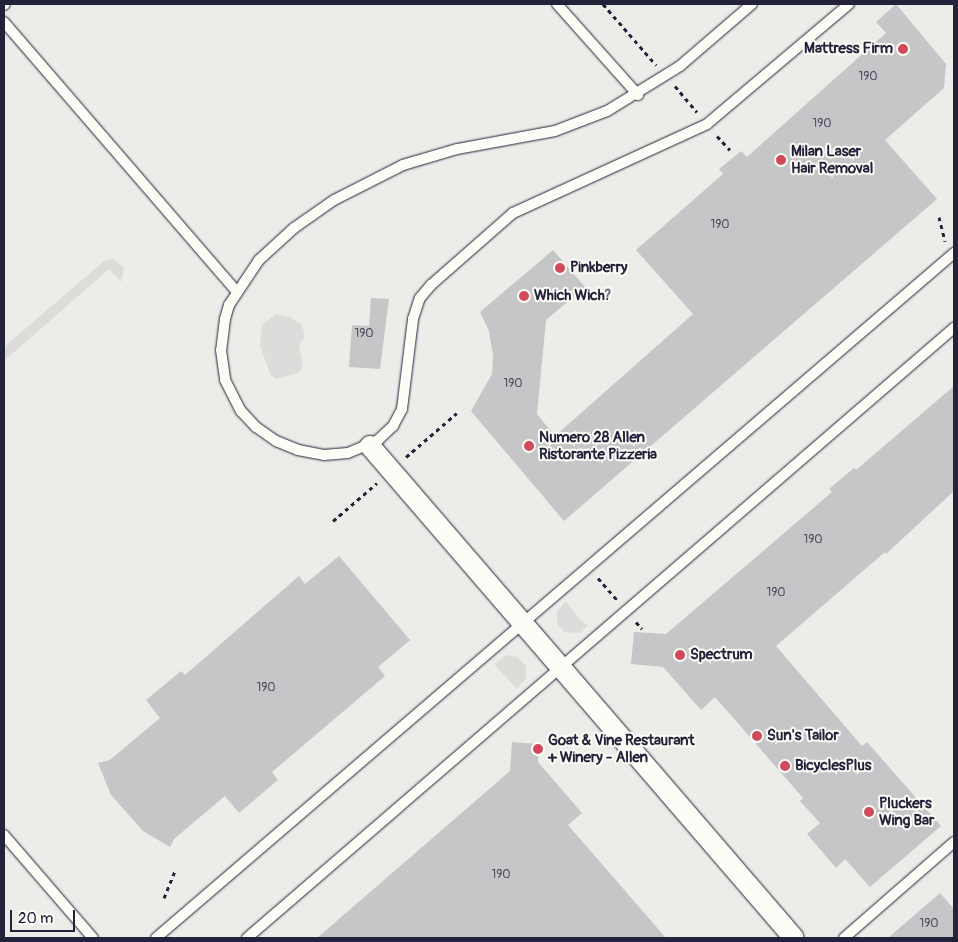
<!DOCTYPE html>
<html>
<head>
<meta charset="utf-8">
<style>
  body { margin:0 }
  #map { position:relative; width:958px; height:942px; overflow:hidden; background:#fdfcf7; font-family:Pangolin,sans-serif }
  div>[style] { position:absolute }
  .built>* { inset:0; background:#ecece9 }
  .green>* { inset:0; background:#dddcdb }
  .building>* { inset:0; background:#c6c6c8 }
  .path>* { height:3px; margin-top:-1.5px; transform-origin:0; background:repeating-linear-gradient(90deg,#22223b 0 4px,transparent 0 8px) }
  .roads { filter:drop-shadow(0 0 1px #22223b) drop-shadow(0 0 1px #22223b) }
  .service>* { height:10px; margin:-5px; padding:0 5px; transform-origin:5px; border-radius:5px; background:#fdfcf7 }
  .minor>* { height:20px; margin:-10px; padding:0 10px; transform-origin:10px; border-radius:10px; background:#fdfcf7 }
  .dots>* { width:14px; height:14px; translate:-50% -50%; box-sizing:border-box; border:2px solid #fdfcf7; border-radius:50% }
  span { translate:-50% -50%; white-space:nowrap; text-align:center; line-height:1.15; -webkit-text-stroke:4px #fdfcf7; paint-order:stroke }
  .number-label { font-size:12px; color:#4b4b5e }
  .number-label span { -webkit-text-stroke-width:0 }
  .poi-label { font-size:15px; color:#22223b; font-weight:700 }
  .right { translate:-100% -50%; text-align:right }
  .left { translate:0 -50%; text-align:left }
  .frame { position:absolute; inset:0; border:5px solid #22223b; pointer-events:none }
  .scale { position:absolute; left:10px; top:910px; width:65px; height:22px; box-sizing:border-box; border:2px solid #22223b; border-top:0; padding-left:6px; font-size:15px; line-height:18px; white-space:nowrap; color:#22223b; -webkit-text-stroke:4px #fdfcf7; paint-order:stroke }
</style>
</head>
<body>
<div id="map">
  <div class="built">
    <div style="clip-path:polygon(4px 4px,954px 4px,954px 938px,4px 938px)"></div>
  </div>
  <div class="green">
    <div style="clip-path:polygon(113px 259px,124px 268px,121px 282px,109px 269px,4px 361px,4px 347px,104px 261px)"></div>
    <div style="clip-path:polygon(276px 314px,290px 317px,302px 325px,305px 336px,299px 346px,303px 367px,298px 373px,276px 379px,271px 376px,260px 346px,262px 325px)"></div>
    <div style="clip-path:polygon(566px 601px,580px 620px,588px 625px,581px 633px,564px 632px,557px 623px,557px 611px)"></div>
    <div style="clip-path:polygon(506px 655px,517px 657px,526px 666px,526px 678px,517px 689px,494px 664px)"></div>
  </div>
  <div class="building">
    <div style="clip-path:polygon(896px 4px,946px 64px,944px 88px,885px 140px,937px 199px,564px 521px,471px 411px,492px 374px,493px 356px,489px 331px,480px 312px,553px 250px,585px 287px,546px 320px,537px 414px,555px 436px,693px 314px,636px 250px,723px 174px,719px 169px,741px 151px,747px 157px,886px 33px,876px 22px)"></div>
    <div style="clip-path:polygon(371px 298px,389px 299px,380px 369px,349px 367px,352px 325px,369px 326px)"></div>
    <div style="clip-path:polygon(954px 386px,954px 491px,886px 554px,885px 552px,776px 646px,862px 746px,867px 742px,941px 826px,870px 887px,845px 859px,836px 868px,807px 834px,820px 823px,800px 801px,803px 798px,715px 697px,701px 710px,663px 667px,631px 664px,634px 632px,666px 634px,832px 492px,829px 489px,854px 468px,856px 470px)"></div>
    <div style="clip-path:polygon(339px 556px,410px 640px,378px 667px,385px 676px,272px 772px,278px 780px,239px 813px,225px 796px,174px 839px,170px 847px,143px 831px,111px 795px,98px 763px,110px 760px,160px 718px,146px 700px,181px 671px,185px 675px,299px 576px,305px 584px)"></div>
    <div style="clip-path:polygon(512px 742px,539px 744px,538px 762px,582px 813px,568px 825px,666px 938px,317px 938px,510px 771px)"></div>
    <div style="clip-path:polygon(940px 893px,954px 909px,954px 938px,888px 938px)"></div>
  </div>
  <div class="path">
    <div style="left:603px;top:4px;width:81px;rotate:49deg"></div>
    <div style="left:675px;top:86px;width:34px;rotate:50deg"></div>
    <div style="left:717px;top:136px;width:19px;rotate:47deg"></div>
    <div style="left:939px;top:217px;width:25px;rotate:76deg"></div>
    <div style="left:406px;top:457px;width:67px;rotate:-40.8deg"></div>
    <div style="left:333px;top:521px;width:58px;rotate:-40.8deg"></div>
    <div style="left:598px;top:578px;width:29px;rotate:49deg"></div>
    <div style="left:636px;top:622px;width:9px;rotate:49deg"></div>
    <div style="left:164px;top:898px;width:31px;rotate:-68deg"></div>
  </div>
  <div class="roads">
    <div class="service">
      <div style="left:557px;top:4px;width:122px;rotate:48.3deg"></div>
      <div style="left:752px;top:4px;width:95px;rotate:139.3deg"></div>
      <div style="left:680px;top:66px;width:86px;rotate:148.3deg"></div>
      <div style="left:607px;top:111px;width:56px;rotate:159deg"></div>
      <div style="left:555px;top:131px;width:100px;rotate:169.6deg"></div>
      <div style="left:457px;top:149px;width:56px;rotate:163.5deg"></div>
      <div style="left:403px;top:165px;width:77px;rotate:153.1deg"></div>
      <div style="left:334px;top:200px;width:49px;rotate:145deg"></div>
      <div style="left:294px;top:228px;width:47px;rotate:137.6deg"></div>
      <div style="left:259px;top:260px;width:54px;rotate:123.7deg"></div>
      <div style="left:229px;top:305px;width:15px;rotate:106deg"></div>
      <div style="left:225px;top:319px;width:31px;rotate:97deg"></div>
      <div style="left:221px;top:350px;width:30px;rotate:82deg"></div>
      <div style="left:225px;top:380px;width:35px;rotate:63deg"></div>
      <div style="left:241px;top:411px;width:22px;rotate:47deg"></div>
      <div style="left:256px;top:427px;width:24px;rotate:35deg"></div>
      <div style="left:276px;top:441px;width:24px;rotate:22deg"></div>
      <div style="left:298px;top:450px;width:26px;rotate:11deg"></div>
      <div style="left:324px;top:455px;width:24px;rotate:-5deg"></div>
      <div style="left:348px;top:453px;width:33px;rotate:-23deg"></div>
      <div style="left:378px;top:440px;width:21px;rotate:-43deg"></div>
      <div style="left:393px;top:426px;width:19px;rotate:-62deg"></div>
      <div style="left:402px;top:409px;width:91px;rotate:-83deg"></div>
      <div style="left:413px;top:319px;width:22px;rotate:-72deg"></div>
      <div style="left:420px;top:298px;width:17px;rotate:-50deg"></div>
      <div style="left:431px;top:285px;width:109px;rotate:-41.3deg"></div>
      <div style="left:513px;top:213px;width:213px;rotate:-24.6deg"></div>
      <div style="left:707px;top:124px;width:186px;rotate:-40.2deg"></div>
      <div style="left:4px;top:5px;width:1px;rotate:-45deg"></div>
      <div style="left:4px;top:22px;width:357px;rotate:49.2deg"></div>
      <div style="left:4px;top:835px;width:136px;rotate:49.2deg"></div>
      <div style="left:156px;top:938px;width:1052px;rotate:-40.64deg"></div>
      <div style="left:247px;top:938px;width:934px;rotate:-40.79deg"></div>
      <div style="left:844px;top:938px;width:146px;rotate:-41.1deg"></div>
    </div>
    <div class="minor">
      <div style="left:370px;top:446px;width:649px;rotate:49.25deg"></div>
    </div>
  </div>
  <div class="dots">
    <div style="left:903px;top:49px;background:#d1495b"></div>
    <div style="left:781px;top:160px;background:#d1495b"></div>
    <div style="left:560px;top:268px;background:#d1495b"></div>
    <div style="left:524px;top:296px;background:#d1495b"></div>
    <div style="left:529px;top:446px;background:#d1495b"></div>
    <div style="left:680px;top:655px;background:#d1495b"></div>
    <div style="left:757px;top:736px;background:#d1495b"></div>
    <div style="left:538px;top:749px;background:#d1495b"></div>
    <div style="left:785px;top:766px;background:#d1495b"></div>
    <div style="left:869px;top:812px;background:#d1495b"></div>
  </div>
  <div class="number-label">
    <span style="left:868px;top:77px">190</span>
    <span style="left:822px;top:124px">190</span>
    <span style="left:720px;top:225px">190</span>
    <span style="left:364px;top:334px">190</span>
    <span style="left:513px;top:384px">190</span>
    <span style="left:813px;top:540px">190</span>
    <span style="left:776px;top:593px">190</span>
    <span style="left:266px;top:688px">190</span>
    <span style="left:501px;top:875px">190</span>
    <span style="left:929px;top:924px">190</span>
  </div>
  <div class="poi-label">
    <span class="right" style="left:893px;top:49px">Mattress Firm</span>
    <span class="left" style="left:791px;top:160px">Milan Laser<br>Hair Removal</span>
    <span class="left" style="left:570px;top:268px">Pinkberry</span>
    <span class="left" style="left:534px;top:296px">Which Wich?</span>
    <span class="left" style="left:539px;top:446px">Numero 28 Allen<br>Ristorante Pizzeria</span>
    <span class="left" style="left:690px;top:655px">Spectrum</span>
    <span class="left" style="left:767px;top:736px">Sun's Tailor</span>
    <span class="left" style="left:548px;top:749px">Goat &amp; Vine Restaurant<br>+ Winery - Allen</span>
    <span class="left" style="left:795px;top:766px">BicyclesPlus</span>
    <span class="left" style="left:879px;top:812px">Pluckers<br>Wing Bar</span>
  </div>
  <div class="frame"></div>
  <div class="scale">20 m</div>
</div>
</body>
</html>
